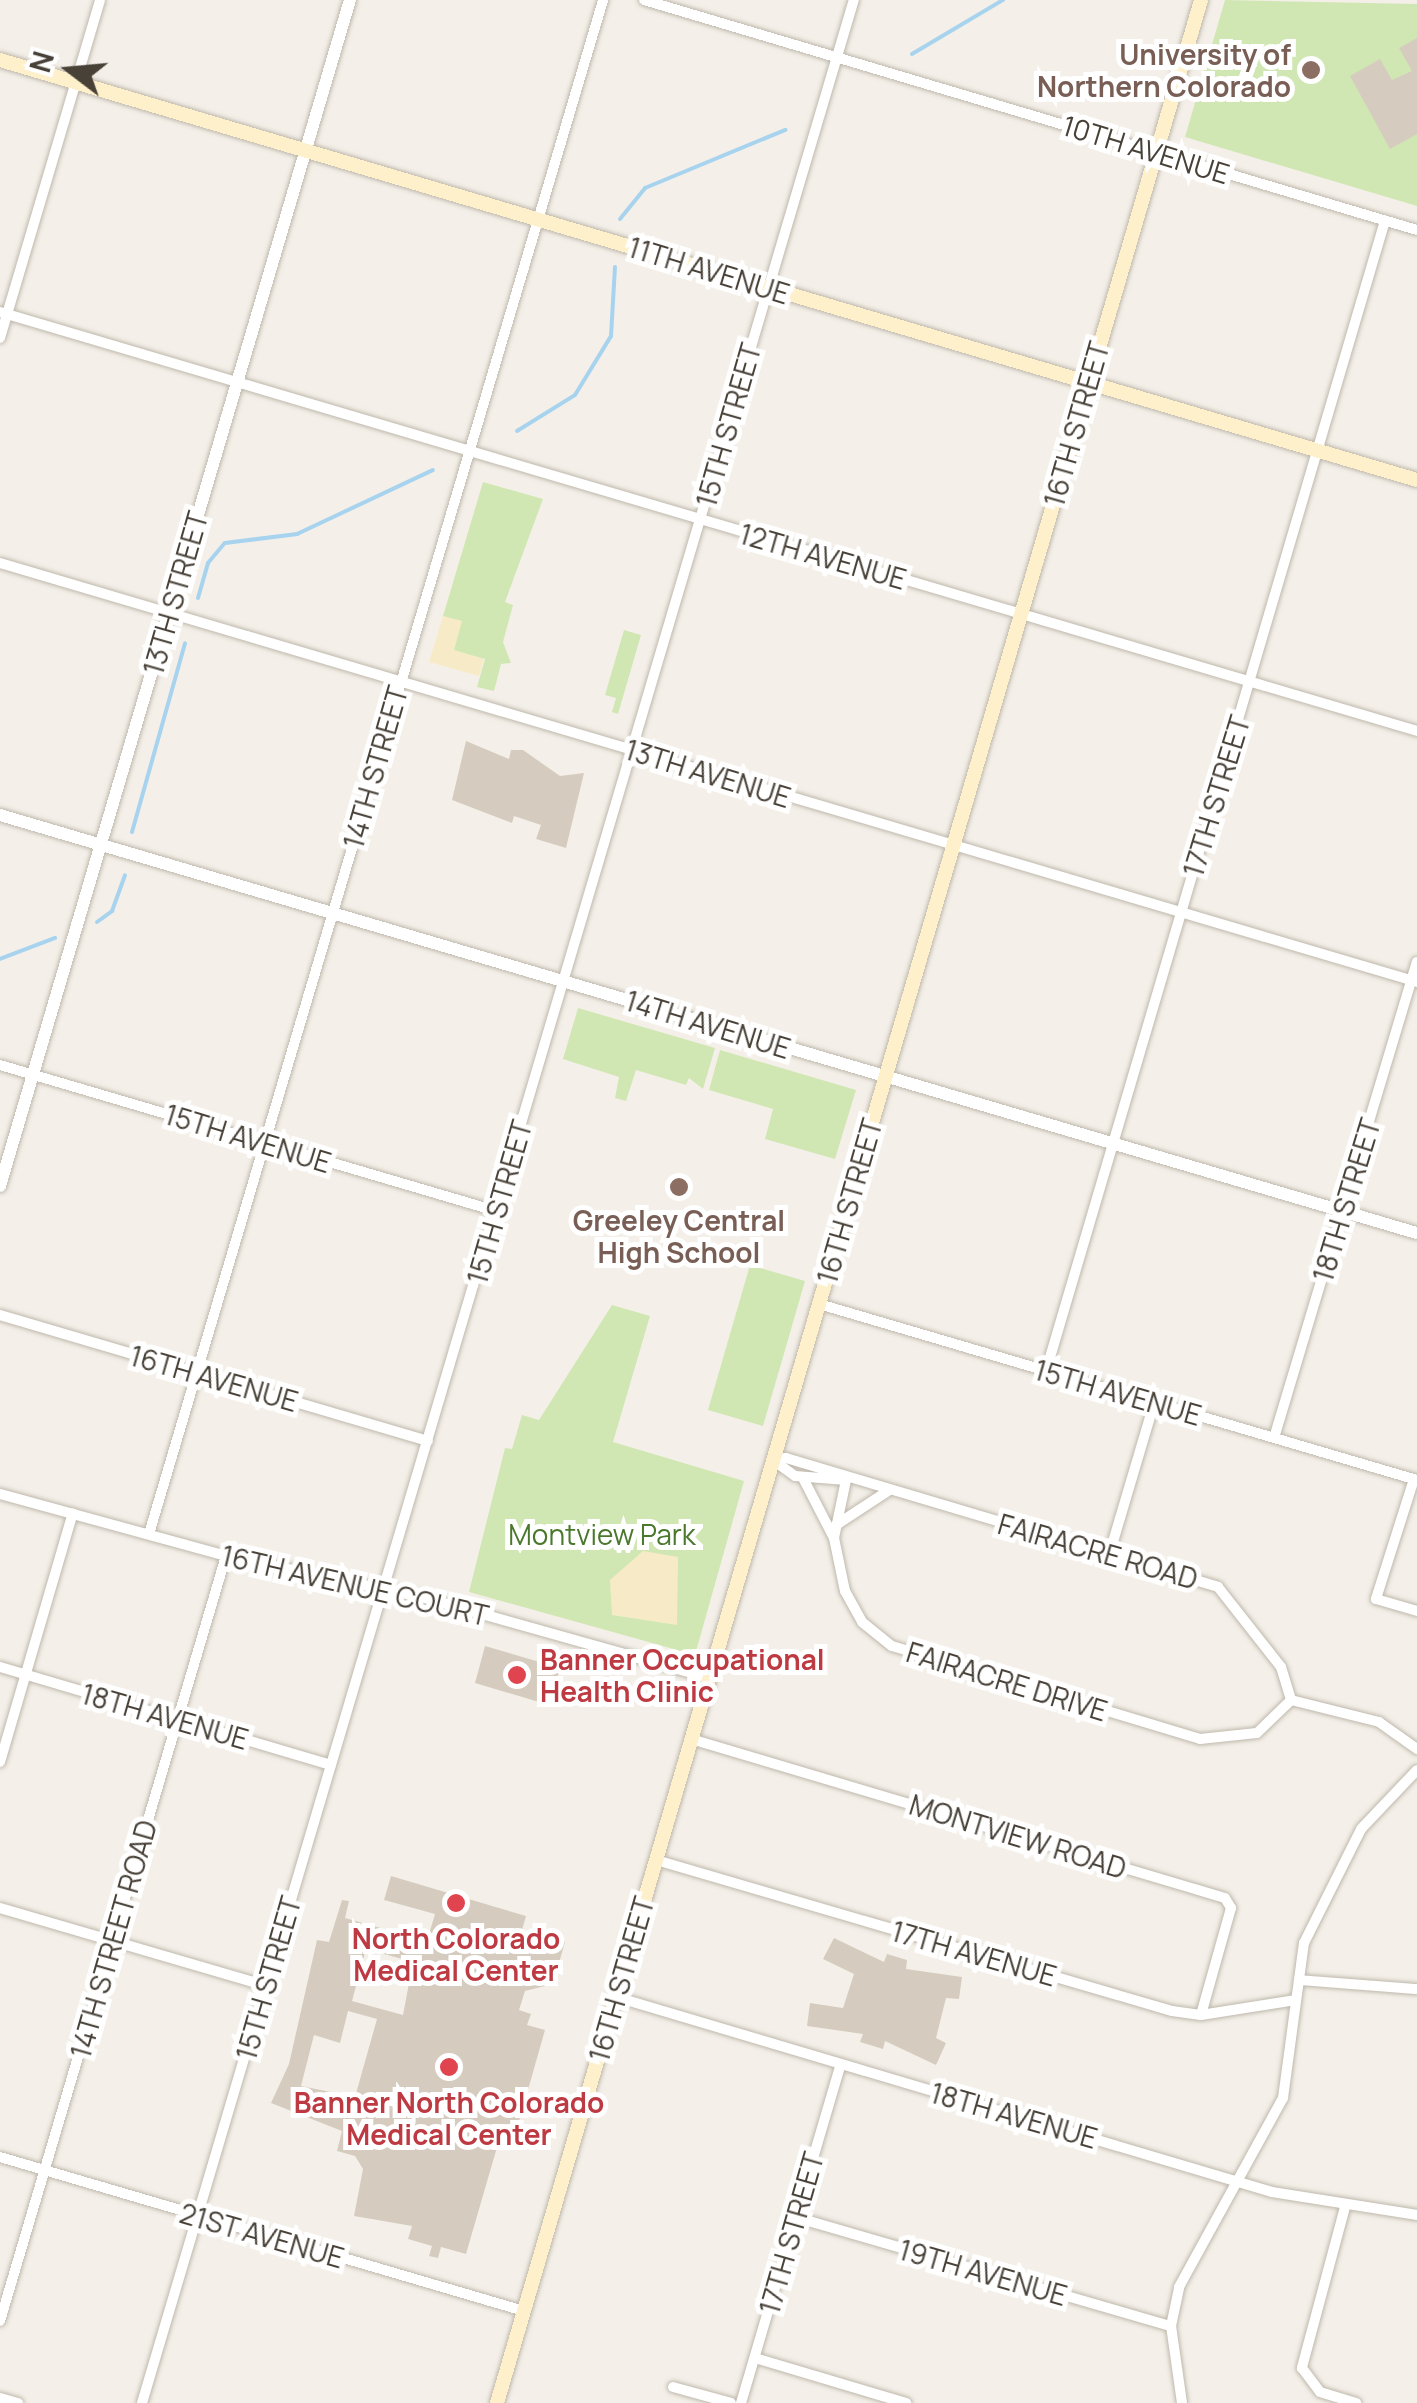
<!DOCTYPE html>
<html>
<head>
<meta charset="utf-8">
<style>
  body { margin:0 }
  #map { position:relative; width:1417px; height:2403px; overflow:hidden; background:#f4f0e9; font-family:Manrope,sans-serif }
  div>[style] { position:absolute }
  .green>* { inset:0; background:#d1e7b3 }
  .sand>* { inset:0; background:#f7ebc7 }
  .stream>* { height:4px; margin:-2px; padding:0 2px; transform-origin:2px; border-radius:2px; background:#a8d3ee }
  .building>* { inset:0; background:#d5ccbf }
  .roads { filter:drop-shadow(0 0 2px #bfb8ac) drop-shadow(0 0 2px #bfb8ac) }
  .minor>* { height:10px; margin:-5px; padding:0 5px; transform-origin:5px; border-radius:5px; background:#fff }
  .tertiary>* { height:12px; margin:-6px; padding:0 6px; transform-origin:6px; border-radius:6px; background:#fff }
  .secondary>* { height:14px; margin:-7px; padding:0 7px; transform-origin:7px; border-radius:7px; background:#fdf0ca }
  .dots>* { width:28px; height:28px; translate:-50% -50%; box-sizing:border-box; border:5px solid #fff; border-radius:50% }
  span { translate:-50% -50%; white-space:nowrap; text-align:center; line-height:1.15; -webkit-text-stroke:10px #fff; paint-order:stroke }
  .education-label { font-size:28px; color:#785e54; font-weight:700 }
  .right { translate:-100% -50%; text-align:right }
  .street-label { font-size:28px; color:#484138 }
  .park-label { font-size:28px; color:#4a782c }
  .health-label { font-size:28px; color:#be3a42; font-weight:700 }
  .left { translate:0 -50%; text-align:left }
  .north { position:absolute; left:20px; top:20px; width:100px; height:100px; -webkit-text-stroke:8px #fff; paint-order:stroke; rotate:286deg; font-size:28px; font-weight:700; line-height:40px; text-align:center; color:#484138 }
  .north::after { content:''; display:block; margin:auto; width:35px; height:45px; background:#484138; clip-path:polygon(50% 0,100% 100%,50% 72%,0 100%) }
</style>
</head>
<body>
<div id="map">
  <div class="green">
    <div style="clip-path:polygon(1225px 0,1417px 4px,1417px 206px,1185px 137px)"></div>
    <div style="clip-path:polygon(483px 482px,543px 499px,505px 602px,513px 605px,503px 642px,511px 663px,501px 664px,494px 691px,477px 687px,485px 659px,454px 651px,443px 616px)"></div>
    <div style="clip-path:polygon(624px 630px,641px 635px,618px 714px,612px 712px,616px 698px,605px 695px)"></div>
    <div style="clip-path:polygon(578px 1008px,715px 1048px,703px 1089px,689px 1078px,686px 1085px,636px 1070px,626px 1101px,615px 1098px,619px 1077px,563px 1059px)"></div>
    <div style="clip-path:polygon(720px 1050px,856px 1090px,835px 1159px,765px 1139px,773px 1109px,709px 1090px)"></div>
    <div style="clip-path:polygon(750px 1265px,805px 1281px,763px 1426px,708px 1410px)"></div>
    <div style="clip-path:polygon(612px 1305px,650px 1316px,613px 1442px,744px 1481px,695px 1655px,469px 1592px,505px 1448px,512px 1449px,522px 1415px,539px 1420px)"></div>
  </div>
  <div class="sand">
    <div style="clip-path:polygon(443px 616px,462px 621px,454px 650px,484px 659px,479px 676px,429px 662px)"></div>
    <div style="clip-path:polygon(643px 1551px,678px 1557px,677px 1625px,612px 1615px,610px 1580px)"></div>
  </div>
  <div class="stream">
    <div style="left:912px;top:54px;width:106px;rotate:-30.7deg"></div>
    <div style="left:620px;top:219px;width:40px;rotate:-51deg"></div>
    <div style="left:645px;top:188px;width:152px;rotate:-22.5deg"></div>
    <div style="left:517px;top:431px;width:68px;rotate:-31.8deg"></div>
    <div style="left:575px;top:395px;width:69px;rotate:-58.6deg"></div>
    <div style="left:611px;top:336px;width:69px;rotate:-86.7deg"></div>
    <div style="left:198px;top:598px;width:36px;rotate:-74deg"></div>
    <div style="left:208px;top:563px;width:26px;rotate:-50deg"></div>
    <div style="left:225px;top:543px;width:73px;rotate:-7.1deg"></div>
    <div style="left:297px;top:534px;width:150px;rotate:-25.2deg"></div>
    <div style="left:132px;top:832px;width:196px;rotate:-74.3deg"></div>
    <div style="left:97px;top:922px;width:19px;rotate:-36deg"></div>
    <div style="left:112px;top:911px;width:38px;rotate:-70deg"></div>
    <div style="left:0;top:959px;width:59px;rotate:-20.9deg"></div>
  </div>
  <div class="building">
    <div style="clip-path:polygon(1417px 38px,1417px 134px,1390px 149px,1350px 76px,1380px 59px,1392px 80px,1412px 71px,1399px 48px)"></div>
    <div style="clip-path:polygon(466px 741px,509px 759px,511px 750px,523px 750px,560px 776px,584px 773px,566px 848px,536px 839px,541px 825px,514px 816px,512px 823px,452px 800px)"></div>
    <div style="clip-path:polygon(485px 1646px,560px 1668px,549px 1705px,475px 1683px)"></div>
    <div style="clip-path:polygon(evenodd,391px 1876px,526px 1916px,522px 1930px,565px 1942px,553px 1984px,525px 1991px,519px 2010px,531px 2014px,527px 2025px,545px 2030px,514px 2139px,500px 2137px,466px 2254px,441px 2247px,438px 2258px,429px 2256px,432px 2246px,408px 2239px,412px 2226px,354px 2216px,363px 2169px,355px 2156px,337px 2151px,342px 2131px,271px 2103px,289px 2064px,317px 1940px,329px 1942px,342px 1900px,349px 1901px,345px 1918px,427px 1941px,435px 1914px,384px 1900px,391px 1876px,366px 1949px,413px 1962px,403px 2015px,352px 2001px,366px 1949px,391px 1876px,348px 2011px,377px 2019px,355px 2097px,301px 2086px,314px 2035px,340px 2043px,348px 2011px)"></div>
    <div style="clip-path:polygon(834px 1938px,884px 1962px,887px 1954px,907px 1960px,906px 1969px,962px 1977px,959px 1999px,946px 1998px,936px 2038px,946px 2043px,936px 2065px,885px 2041px,883px 2049px,860px 2042px,863px 2034px,807px 2026px,810px 2003px,843px 2008px,854px 1974px,823px 1959px)"></div>
  </div>
  <div class="roads">
    <div class="minor">
      <div style="left:644px;top:0;width:806px;rotate:16.57deg"></div>
      <div style="left:0;top:312px;width:1478px;rotate:16.47deg"></div>
      <div style="left:0;top:338px;width:352px;rotate:-73.5deg"></div>
      <div style="left:0;top:563px;width:1478px;rotate:16.47deg"></div>
      <div style="left:0;top:1065px;width:517px;rotate:16.4deg"></div>
      <div style="left:819px;top:1304px;width:623px;rotate:16.4deg"></div>
      <div style="left:0;top:1315px;width:446px;rotate:16.4deg"></div>
      <div style="left:1046px;top:1371px;width:1199px;rotate:-73.58deg"></div>
      <div style="left:1274px;top:1438px;width:497px;rotate:-73.3deg"></div>
      <div style="left:803px;top:1478px;width:68px;rotate:62.7deg"></div>
      <div style="left:1414px;top:1479px;width:126px;rotate:107.6deg"></div>
      <div style="left:1376px;top:1599px;width:43px;rotate:16.3deg"></div>
      <div style="left:846px;top:1480px;width:51px;rotate:-175.5deg"></div>
      <div style="left:795px;top:1476px;width:27px;rotate:-144deg"></div>
      <div style="left:773px;top:1460px;width:13px;rotate:-9deg"></div>
      <div style="left:786px;top:1458px;width:451px;rotate:16.6deg"></div>
      <div style="left:1218px;top:1587px;width:102px;rotate:51.8deg"></div>
      <div style="left:1281px;top:1667px;width:34px;rotate:73deg"></div>
      <div style="left:846px;top:1480px;width:59px;rotate:101.7deg"></div>
      <div style="left:834px;top:1538px;width:54px;rotate:78.3deg"></div>
      <div style="left:845px;top:1591px;width:35px;rotate:61deg"></div>
      <div style="left:862px;top:1622px;width:38px;rotate:39deg"></div>
      <div style="left:892px;top:1646px;width:322px;rotate:16.8deg"></div>
      <div style="left:1200px;top:1739px;width:57px;rotate:-6deg"></div>
      <div style="left:1257px;top:1733px;width:47px;rotate:-44.1deg"></div>
      <div style="left:0;top:1494px;width:234px;rotate:15.3deg"></div>
      <div style="left:226px;top:1556px;width:203px;rotate:11.9deg"></div>
      <div style="left:425px;top:1598px;width:295px;rotate:15.7deg"></div>
      <div style="left:836px;top:1525px;width:62px;rotate:-33.2deg"></div>
      <div style="left:149px;top:1534px;width:1600px;rotate:-73.51deg"></div>
      <div style="left:1110px;top:1552px;width:155px;rotate:-73.5deg"></div>
      <div style="left:0;top:1667px;width:345px;rotate:16.5deg"></div>
      <div style="left:1291px;top:1700px;width:91px;rotate:14deg"></div>
      <div style="left:1379px;top:1722px;width:47px;rotate:35.4deg"></div>
      <div style="left:691px;top:1739px;width:557px;rotate:16.58deg"></div>
      <div style="left:1225px;top:1898px;width:12px;rotate:59deg"></div>
      <div style="left:1231px;top:1908px;width:111px;rotate:105.7deg"></div>
      <div style="left:0;top:1762px;width:259px;rotate:-73.7deg"></div>
      <div style="left:656px;top:1860px;width:538px;rotate:16.31deg"></div>
      <div style="left:1172px;top:2011px;width:29px;rotate:8deg"></div>
      <div style="left:1201px;top:2015px;width:96px;rotate:-9deg"></div>
      <div style="left:0;top:1908px;width:277px;rotate:16.3deg"></div>
      <div style="left:1299px;top:1980px;width:118px;rotate:4.4deg"></div>
      <div style="left:616px;top:1997px;width:684px;rotate:16.55deg"></div>
      <div style="left:1272px;top:2192px;width:147px;rotate:9deg"></div>
      <div style="left:0;top:2157px;width:546px;rotate:16.38deg"></div>
      <div style="left:1345px;top:2207px;width:167px;rotate:105deg"></div>
      <div style="left:1302px;top:2368px;width:30px;rotate:53deg"></div>
      <div style="left:1320px;top:2392px;width:38px;rotate:17deg"></div>
      <div style="left:795px;top:2217px;width:391px;rotate:16.2deg"></div>
      <div style="left:0;top:2321px;width:798px;rotate:-73.54deg"></div>
      <div style="left:755px;top:2358px;width:158px;rotate:16.6deg"></div>
      <div style="left:673px;top:2387px;width:60px;rotate:15.4deg"></div>
      <div style="left:0;top:2398px;width:19px;rotate:16deg"></div>
      <div style="left:142px;top:2403px;width:2506px;rotate:-73.5deg"></div>
      <div style="left:741px;top:2403px;width:353px;rotate:-73.6deg"></div>
      <div style="left:1182px;top:2403px;width:78px;rotate:-98.1deg"></div>
      <div style="left:1171px;top:2326px;width:40px;rotate:-78deg"></div>
      <div style="left:1179px;top:2287px;width:216px;rotate:-61.2deg"></div>
      <div style="left:1283px;top:2098px;width:156px;rotate:-82.3deg"></div>
      <div style="left:1304px;top:1943px;width:127px;rotate:-63.4deg"></div>
      <div style="left:1361px;top:1829px;width:81px;rotate:-46.5deg"></div>
    </div>
    <div class="tertiary">
      <div style="left:0;top:815px;width:1477px;rotate:16.44deg"></div>
      <div style="left:0;top:1186px;width:1237px;rotate:-73.56deg"></div>
    </div>
    <div class="secondary">
      <div style="left:0;top:60px;width:1478px;rotate:16.51deg"></div>
      <div style="left:497px;top:2403px;width:2504px;rotate:-73.67deg"></div>
    </div>
  </div>
  <div class="dots">
    <div style="left:1311px;top:70px;background:#8d6e63"></div>
    <div style="left:679px;top:1187px;background:#8d6e63"></div>
    <div style="left:517px;top:1675px;background:#e0444e"></div>
    <div style="left:456px;top:1903px;background:#e0444e"></div>
    <div style="left:449px;top:2067px;background:#e0444e"></div>
  </div>
  <div class="education-label">
    <span class="right" style="left:1291px;top:70px">University of<br>Northern Colorado</span>
    <span style="left:679px;top:1236px">Greeley Central<br>High School</span>
  </div>
  <div class="street-label">
    <span style="left:1146px;top:149px;rotate:17deg">10TH AVENUE</span>
    <span style="left:709px;top:270px;rotate:17deg">11TH AVENUE</span>
    <span style="left:1076px;top:424px;rotate:-74deg">16TH STREET</span>
    <span style="left:728px;top:425px;rotate:-74deg">15TH STREET</span>
    <span style="left:823px;top:556px;rotate:16deg">12TH AVENUE</span>
    <span style="left:175px;top:593px;rotate:-74deg">13TH STREET</span>
    <span style="left:375px;top:767px;rotate:-74deg">14TH STREET</span>
    <span style="left:708px;top:773px;rotate:17deg">13TH AVENUE</span>
    <span style="left:1216px;top:796px;rotate:-73deg">17TH STREET</span>
    <span style="left:708px;top:1024px;rotate:17deg">14TH AVENUE</span>
    <span style="left:248px;top:1138px;rotate:17deg">15TH AVENUE</span>
    <span style="left:1346px;top:1200px;rotate:-73deg">18TH STREET</span>
    <span style="left:849px;top:1201px;rotate:-74deg">16TH STREET</span>
    <span style="left:499px;top:1202px;rotate:-74deg">15TH STREET</span>
    <span style="left:214px;top:1378px;rotate:16deg">16TH AVENUE</span>
    <span style="left:1118px;top:1392px;rotate:16deg">15TH AVENUE</span>
    <span style="left:1098px;top:1551px;rotate:16deg">FAIRACRE ROAD</span>
    <span style="left:355px;top:1585px;rotate:13deg">16TH AVENUE COURT</span>
    <span style="left:1007px;top:1681px;rotate:17deg">FAIRACRE DRIVE</span>
    <span style="left:165px;top:1716px;rotate:16deg">18TH AVENUE</span>
    <span style="left:1018px;top:1836px;rotate:17deg">MONTVIEW ROAD</span>
    <span style="left:113px;top:1939px;rotate:-74deg">14TH STREET ROAD</span>
    <span style="left:974px;top:1953px;rotate:16deg">17TH AVENUE</span>
    <span style="left:268px;top:1978px;rotate:-74deg">15TH STREET</span>
    <span style="left:621px;top:1979px;rotate:-74deg">16TH STREET</span>
    <span style="left:1014px;top:2115px;rotate:16deg">18TH AVENUE</span>
    <span style="left:791px;top:2233px;rotate:-74deg">17TH STREET</span>
    <span style="left:262px;top:2235px;rotate:16deg">21ST AVENUE</span>
    <span style="left:983px;top:2272px;rotate:16deg">19TH AVENUE</span>
  </div>
  <div class="park-label">
    <span style="left:602px;top:1534px">Montview Park</span>
  </div>
  <div class="health-label">
    <span class="left" style="left:540px;top:1675px">Banner Occupational<br>Health Clinic</span>
    <span style="left:456px;top:1954px">North Colorado<br>Medical Center</span>
    <span style="left:449px;top:2118px">Banner North Colorado<br>Medical Center</span>
  </div>
  <div class="north">N</div>
</div>
</body>
</html>
